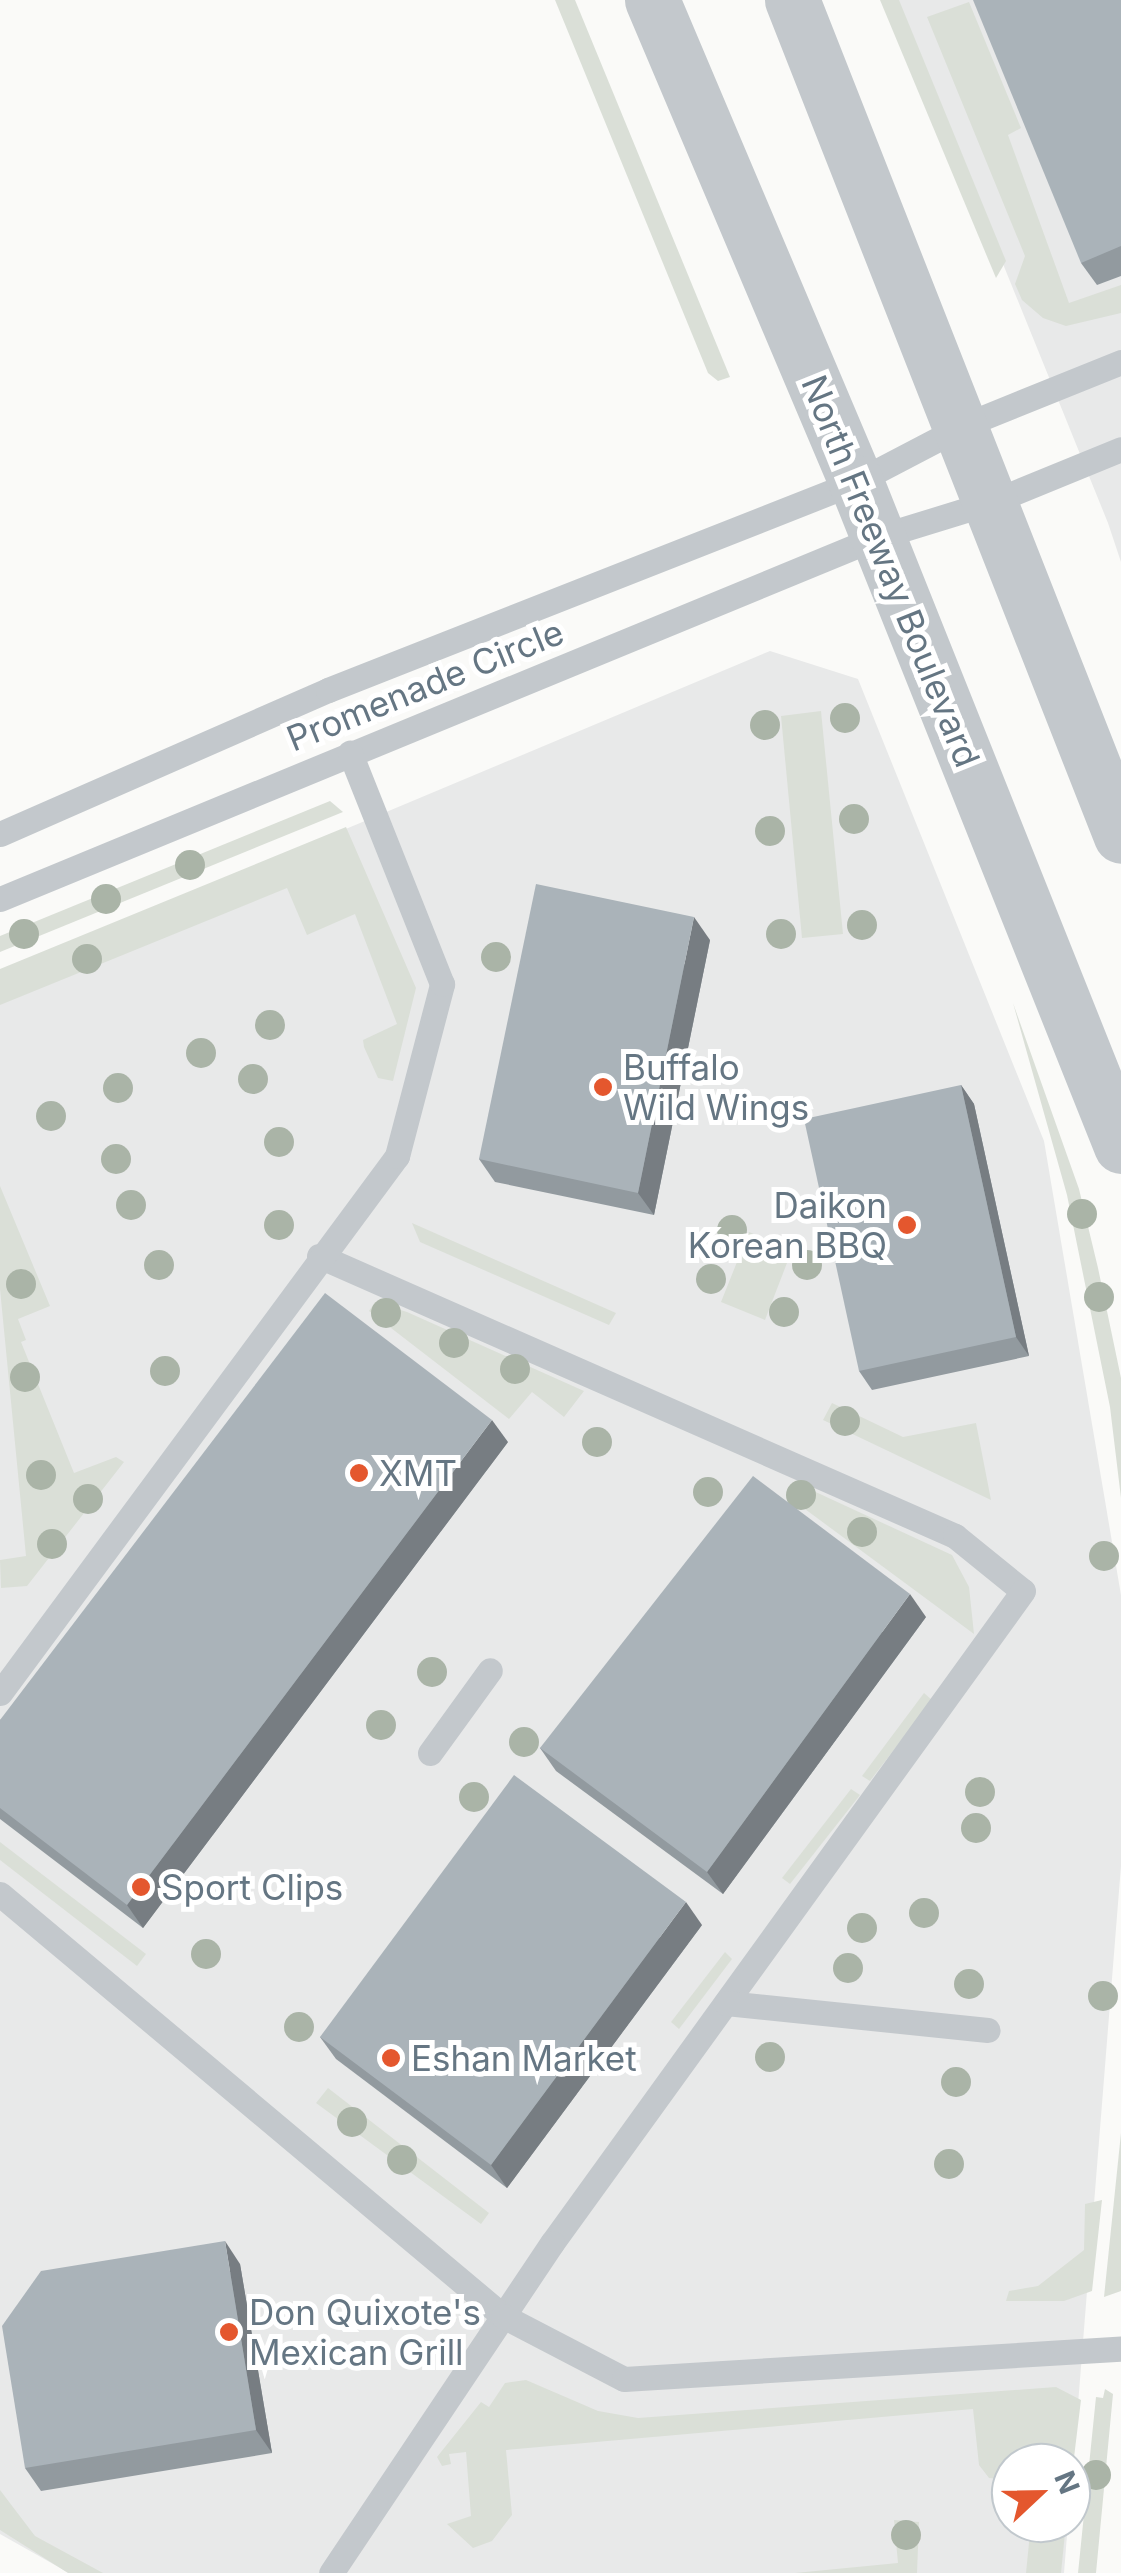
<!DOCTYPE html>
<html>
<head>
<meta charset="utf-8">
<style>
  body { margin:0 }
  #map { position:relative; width:1121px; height:2573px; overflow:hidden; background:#fafaf8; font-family:Inter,sans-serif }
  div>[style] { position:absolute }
  .built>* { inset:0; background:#e8e9e9 }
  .green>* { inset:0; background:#dadfd7 }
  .service>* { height:25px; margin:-12.5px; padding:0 12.5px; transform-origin:12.5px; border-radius:12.5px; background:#c3c8cc }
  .tertiary>* { height:55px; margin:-27.5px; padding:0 27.5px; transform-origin:27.5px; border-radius:27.5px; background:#c3c8cc }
  .trees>* { width:30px; height:30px; margin:-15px; border-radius:50%; background:#aab4a7 }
  .wall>* { inset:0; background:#929a9f }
  .shaded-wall>* { inset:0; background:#777d82 }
  .building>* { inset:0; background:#aab3b9 }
  .dots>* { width:28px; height:28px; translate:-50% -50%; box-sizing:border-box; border:5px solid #fff; border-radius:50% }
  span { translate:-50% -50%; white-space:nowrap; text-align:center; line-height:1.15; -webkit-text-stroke:10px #fff; paint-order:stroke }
  .street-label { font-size:35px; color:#657683 }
  .poi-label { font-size:35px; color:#657683 }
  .left { translate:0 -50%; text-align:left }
  .right { translate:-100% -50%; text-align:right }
  .north { position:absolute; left:991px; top:2443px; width:100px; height:100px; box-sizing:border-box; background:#fff; border:2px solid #c1c8cd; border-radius:50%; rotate:68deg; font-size:28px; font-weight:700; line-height:40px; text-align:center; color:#657683 }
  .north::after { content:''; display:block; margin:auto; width:35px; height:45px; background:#e4572e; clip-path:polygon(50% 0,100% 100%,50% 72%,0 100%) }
</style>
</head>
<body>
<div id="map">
  <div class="built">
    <div style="clip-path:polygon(896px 0,1121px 0,1121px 562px,1108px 523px)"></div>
    <div style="clip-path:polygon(770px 651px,858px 679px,1044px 1141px,1121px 1595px,1121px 1866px,1071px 2492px,1071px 2463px,1011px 2463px,1011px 2523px,1068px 2523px,1064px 2573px,69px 2573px,0 2534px,0 974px)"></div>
  </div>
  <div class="green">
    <div style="clip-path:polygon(555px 0,575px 0,730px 377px,718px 381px,708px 373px)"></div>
    <div style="clip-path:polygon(880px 0,899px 0,1006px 261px,996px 278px)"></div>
    <div style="clip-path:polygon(969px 2px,1021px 128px,1008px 135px,1069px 303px,1121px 285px,1121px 313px,1066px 326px,1043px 318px,1022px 300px,1015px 284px,1025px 256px,927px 17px)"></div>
    <div style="clip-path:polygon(821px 711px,843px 934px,802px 938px,781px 716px)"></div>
    <div style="clip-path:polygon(330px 801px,343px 812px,0 952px,0 936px)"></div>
    <div style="clip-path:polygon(346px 827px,416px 988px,393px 1081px,378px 1078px,364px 1047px,363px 1040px,397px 1024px,355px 914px,307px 935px,287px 888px,0 1005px,0 969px)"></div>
    <div style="clip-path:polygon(1013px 1003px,1079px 1189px,1098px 1268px,1121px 1378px,1121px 1498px,1110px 1407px,1067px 1195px)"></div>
    <div style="clip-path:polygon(0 1186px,50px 1306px,18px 1319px,26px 1340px,21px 1342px,74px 1473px,116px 1457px,124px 1462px,27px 1586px,1px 1588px,0 1560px,26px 1556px,0 1289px)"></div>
    <div style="clip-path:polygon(412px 1223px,616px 1313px,609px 1325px,420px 1242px)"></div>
    <div style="clip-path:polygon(749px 1232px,792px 1250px,765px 1320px,721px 1302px)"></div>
    <div style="clip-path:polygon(375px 1302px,407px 1312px,584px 1391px,564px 1417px,532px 1392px,509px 1419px,369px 1311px)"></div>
    <div style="clip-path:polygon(832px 1403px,903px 1437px,976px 1423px,991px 1500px,823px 1420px)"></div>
    <div style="clip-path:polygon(794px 1482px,952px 1555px,969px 1587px,974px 1634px,786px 1495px)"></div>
    <div style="clip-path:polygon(924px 1693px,932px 1700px,870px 1781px,862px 1776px)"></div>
    <div style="clip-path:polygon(851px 1789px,860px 1795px,790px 1884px,782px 1878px)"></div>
    <div style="clip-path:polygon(0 1842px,146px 1954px,137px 1966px,0 1860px)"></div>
    <div style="clip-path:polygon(725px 1952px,732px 1959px,679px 2029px,671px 2022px)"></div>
    <div style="clip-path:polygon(328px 2088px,489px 2213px,481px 2224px,316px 2103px)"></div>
    <div style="clip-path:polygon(1121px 2133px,1121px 2291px,1104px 2297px)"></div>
    <div style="clip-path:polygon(1102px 2200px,1092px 2291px,1064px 2301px,1006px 2301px,1009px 2291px,1038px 2286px,1084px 2250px,1085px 2204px)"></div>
    <div style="clip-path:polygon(526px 2380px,598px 2411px,638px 2418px,1056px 2387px,1081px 2400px,1071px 2482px,1071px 2463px,1011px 2463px,1011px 2480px,989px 2478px,979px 2465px,973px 2409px,506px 2450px,512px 2515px,492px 2541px,473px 2548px,447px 2524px,471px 2516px,466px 2452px,449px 2454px,451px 2464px,442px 2466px,437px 2457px,481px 2402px,489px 2407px,505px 2383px)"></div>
    <div style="clip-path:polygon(1105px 2389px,1113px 2394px,1096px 2573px,1078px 2573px,1096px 2397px,1103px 2398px)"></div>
    <div style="clip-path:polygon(0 2490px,35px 2536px,103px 2573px,68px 2573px,0 2530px)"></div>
    <div style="clip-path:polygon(894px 2520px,919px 2522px,917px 2573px,795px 2573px,898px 2563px)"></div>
    <div style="clip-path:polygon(1031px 2523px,1066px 2523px,1061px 2573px,1026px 2573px)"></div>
  </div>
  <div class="service">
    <div style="left:0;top:834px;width:358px;rotate:-23.7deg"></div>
    <div style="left:328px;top:690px;width:567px;rotate:-21.5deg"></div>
    <div style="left:856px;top:482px;width:123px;rotate:-27.6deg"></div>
    <div style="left:965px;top:425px;width:168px;rotate:-22deg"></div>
    <div style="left:0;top:899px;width:950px;rotate:-22.41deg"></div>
    <div style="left:878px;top:537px;width:119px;rotate:-17.1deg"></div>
    <div style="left:992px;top:502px;width:139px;rotate:-22.3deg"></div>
    <div style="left:319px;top:1256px;width:695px;rotate:23.76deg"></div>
    <div style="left:955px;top:1536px;width:87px;rotate:39deg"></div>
    <div style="left:1023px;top:1591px;width:804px;rotate:125.84deg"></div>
    <div style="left:552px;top:2243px;width:397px;rotate:123.8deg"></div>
    <div style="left:0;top:1693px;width:668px;rotate:-53.52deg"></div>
    <div style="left:397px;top:1156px;width:178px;rotate:-75.3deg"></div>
    <div style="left:442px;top:984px;width:249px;rotate:-111.7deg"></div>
    <div style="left:430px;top:1753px;width:102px;rotate:-54.1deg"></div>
    <div style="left:0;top:1894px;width:657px;rotate:40deg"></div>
    <div style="left:503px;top:2316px;width:136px;rotate:27.5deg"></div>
    <div style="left:624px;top:2379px;width:498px;rotate:-3.5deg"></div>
    <div style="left:726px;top:2003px;width:263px;rotate:5.9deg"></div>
  </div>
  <div class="tertiary">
    <div style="left:652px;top:0;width:523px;rotate:67.06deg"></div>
    <div style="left:856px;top:482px;width:715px;rotate:68.24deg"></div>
    <div style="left:792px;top:0;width:898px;rotate:68.52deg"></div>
  </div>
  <div class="trees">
    <div style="left:845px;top:718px"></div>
    <div style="left:765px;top:725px"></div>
    <div style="left:854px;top:819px"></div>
    <div style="left:770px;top:831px"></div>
    <div style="left:190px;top:865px"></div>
    <div style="left:106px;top:899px"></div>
    <div style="left:862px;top:925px"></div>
    <div style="left:24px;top:934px"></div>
    <div style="left:781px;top:934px"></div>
    <div style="left:496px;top:957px"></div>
    <div style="left:87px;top:959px"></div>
    <div style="left:270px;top:1025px"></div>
    <div style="left:201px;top:1053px"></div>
    <div style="left:253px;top:1079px"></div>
    <div style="left:118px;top:1088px"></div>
    <div style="left:51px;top:1116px"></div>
    <div style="left:279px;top:1142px"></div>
    <div style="left:116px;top:1159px"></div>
    <div style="left:131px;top:1205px"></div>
    <div style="left:1082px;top:1214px"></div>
    <div style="left:279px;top:1225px"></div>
    <div style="left:732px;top:1230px"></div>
    <div style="left:159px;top:1265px"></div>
    <div style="left:807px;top:1265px"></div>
    <div style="left:711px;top:1279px"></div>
    <div style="left:21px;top:1284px"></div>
    <div style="left:1099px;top:1297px"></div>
    <div style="left:784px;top:1312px"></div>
    <div style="left:386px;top:1313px"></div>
    <div style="left:454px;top:1343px"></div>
    <div style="left:515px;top:1369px"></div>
    <div style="left:165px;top:1371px"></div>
    <div style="left:25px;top:1377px"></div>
    <div style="left:845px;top:1421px"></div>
    <div style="left:597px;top:1442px"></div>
    <div style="left:41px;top:1475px"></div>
    <div style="left:708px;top:1492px"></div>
    <div style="left:801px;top:1495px"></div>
    <div style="left:88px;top:1499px"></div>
    <div style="left:862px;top:1532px"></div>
    <div style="left:52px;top:1544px"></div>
    <div style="left:1104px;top:1556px"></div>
    <div style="left:432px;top:1672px"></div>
    <div style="left:381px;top:1725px"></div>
    <div style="left:524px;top:1742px"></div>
    <div style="left:980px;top:1792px"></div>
    <div style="left:474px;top:1797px"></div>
    <div style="left:976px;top:1828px"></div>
    <div style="left:924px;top:1913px"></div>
    <div style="left:862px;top:1928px"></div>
    <div style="left:206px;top:1954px"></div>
    <div style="left:848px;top:1968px"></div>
    <div style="left:969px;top:1984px"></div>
    <div style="left:1103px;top:1996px"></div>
    <div style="left:299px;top:2027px"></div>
    <div style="left:770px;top:2057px"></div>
    <div style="left:956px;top:2082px"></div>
    <div style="left:352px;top:2122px"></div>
    <div style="left:402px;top:2160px"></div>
    <div style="left:949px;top:2164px"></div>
    <div style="left:1096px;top:2475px"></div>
    <div style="left:906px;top:2535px"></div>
  </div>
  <div class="wall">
    <div style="clip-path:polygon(1121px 0,1121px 276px,1097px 285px,1081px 263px)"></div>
    <div style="clip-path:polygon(710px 940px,654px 1215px,495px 1182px,479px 1159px)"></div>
    <div style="clip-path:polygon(961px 1085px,974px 1104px,1029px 1356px,872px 1390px,859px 1371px)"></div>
    <div style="clip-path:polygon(508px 1442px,143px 1928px,0 1819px,0 1720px)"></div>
    <div style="clip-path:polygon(926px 1617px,723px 1894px,556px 1771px,540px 1748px)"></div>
    <div style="clip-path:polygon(702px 1925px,507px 2188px,336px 2059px,320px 2037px)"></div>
    <div style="clip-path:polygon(240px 2264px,272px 2453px,41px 2491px,25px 2468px)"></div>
  </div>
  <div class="shaded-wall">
    <div style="clip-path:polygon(694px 917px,710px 940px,654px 1215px,638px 1193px)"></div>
    <div style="clip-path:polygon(961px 1085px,974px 1104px,1029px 1356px,1016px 1337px)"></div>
    <div style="clip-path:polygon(492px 1420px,508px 1442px,143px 1928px,127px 1905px)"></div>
    <div style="clip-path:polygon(910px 1594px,926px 1617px,723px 1894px,707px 1872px)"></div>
    <div style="clip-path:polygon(686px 1902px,702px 1925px,507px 2188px,491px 2165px)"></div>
    <div style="clip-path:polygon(225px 2241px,240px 2264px,272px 2453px,256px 2430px)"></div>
  </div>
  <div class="building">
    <div style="clip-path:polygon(973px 0,1121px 0,1121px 246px,1081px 263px)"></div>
    <div style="clip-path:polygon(536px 884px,694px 917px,638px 1193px,479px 1159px)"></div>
    <div style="clip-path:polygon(961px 1085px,1016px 1337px,859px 1371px,804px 1119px)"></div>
    <div style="clip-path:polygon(325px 1293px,492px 1420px,127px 1905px,0 1808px,0 1720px)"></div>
    <div style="clip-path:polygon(753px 1476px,910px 1594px,707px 1872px,540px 1748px)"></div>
    <div style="clip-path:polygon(514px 1775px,686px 1902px,491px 2165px,320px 2037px)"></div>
    <div style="clip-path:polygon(225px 2241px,256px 2430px,25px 2468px,2px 2326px,41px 2271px)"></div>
  </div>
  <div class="dots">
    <div style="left:603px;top:1087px;background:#e4572e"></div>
    <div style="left:907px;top:1225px;background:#e4572e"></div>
    <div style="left:359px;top:1473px;background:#e4572e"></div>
    <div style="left:141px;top:1887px;background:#e4572e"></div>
    <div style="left:391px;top:2058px;background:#e4572e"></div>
    <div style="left:229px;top:2332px;background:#e4572e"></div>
  </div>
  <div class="street-label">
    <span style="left:891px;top:571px;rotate:68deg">North Freeway Boulevard</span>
    <span style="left:425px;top:685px;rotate:-22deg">Promenade Circle</span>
  </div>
  <div class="poi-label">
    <span class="left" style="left:623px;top:1087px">Buffalo<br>Wild Wings</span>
    <span class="right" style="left:887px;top:1225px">Daikon<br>Korean BBQ</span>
    <span class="left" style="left:379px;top:1473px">XMT</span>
    <span class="left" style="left:161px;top:1887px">Sport Clips</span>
    <span class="left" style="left:411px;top:2058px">Eshan Market</span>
    <span class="left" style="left:249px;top:2332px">Don Quixote's<br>Mexican Grill</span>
  </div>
  <div class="north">N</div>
</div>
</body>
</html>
